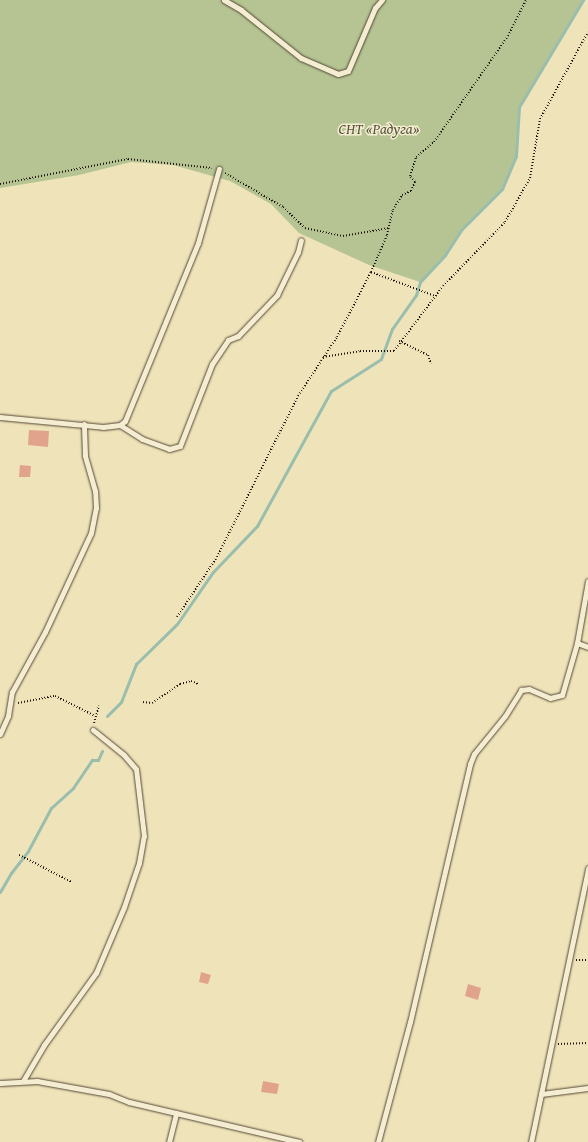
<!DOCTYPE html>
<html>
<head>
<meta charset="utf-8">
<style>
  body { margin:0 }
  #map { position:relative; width:588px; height:1142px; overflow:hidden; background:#efe3b9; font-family:"Gentium Book Plus",serif }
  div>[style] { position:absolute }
  .green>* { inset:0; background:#b5c492 }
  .stream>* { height:3px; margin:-1.5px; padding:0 1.5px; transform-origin:1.5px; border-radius:1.5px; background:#9abead }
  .building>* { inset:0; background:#e2a38d }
  .path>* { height:2px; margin-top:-1px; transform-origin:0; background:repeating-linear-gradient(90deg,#20150c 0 1px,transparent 0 3px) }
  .roads { filter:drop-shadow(0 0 1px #544837) drop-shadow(0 0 1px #544837) }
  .service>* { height:5px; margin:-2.5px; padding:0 2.5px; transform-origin:2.5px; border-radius:2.5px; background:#f5edd2 }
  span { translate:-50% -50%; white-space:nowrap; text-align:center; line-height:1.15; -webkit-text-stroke:3px #f5edd2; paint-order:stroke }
  .park-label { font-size:15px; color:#54523b; font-style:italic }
</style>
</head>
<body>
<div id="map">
  <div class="green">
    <div style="clip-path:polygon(0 0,583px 0,519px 107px,516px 156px,502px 189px,462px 229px,445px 255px,420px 282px,369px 265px,299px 233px,271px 204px,230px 181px,173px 165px,131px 162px,79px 175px,0 188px)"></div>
  </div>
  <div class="stream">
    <div style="left:107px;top:716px;width:20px;rotate:-45deg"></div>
    <div style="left:121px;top:702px;width:41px;rotate:-68.5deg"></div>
    <div style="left:136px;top:664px;width:57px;rotate:-44.3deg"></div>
    <div style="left:177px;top:624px;width:63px;rotate:-55.3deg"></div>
    <div style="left:213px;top:572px;width:64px;rotate:-46.3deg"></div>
    <div style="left:257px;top:526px;width:154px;rotate:-61.3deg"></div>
    <div style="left:331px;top:391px;width:59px;rotate:-32.6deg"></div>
    <div style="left:381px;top:359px;width:32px;rotate:-70deg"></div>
    <div style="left:392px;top:329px;width:42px;rotate:-54.8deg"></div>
    <div style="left:416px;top:295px;width:14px;rotate:-73deg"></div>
    <div style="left:420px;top:282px;width:37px;rotate:-47deg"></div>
    <div style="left:445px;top:255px;width:31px;rotate:-57deg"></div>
    <div style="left:462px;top:229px;width:57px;rotate:-45deg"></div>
    <div style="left:502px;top:189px;width:36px;rotate:-67deg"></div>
    <div style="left:516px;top:156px;width:49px;rotate:-86.5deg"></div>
    <div style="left:519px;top:107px;width:125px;rotate:-59.1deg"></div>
    <div style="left:0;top:892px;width:22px;rotate:-60deg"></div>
    <div style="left:11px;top:873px;width:28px;rotate:-52deg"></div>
    <div style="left:28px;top:851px;width:49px;rotate:-61.9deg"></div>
    <div style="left:51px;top:808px;width:30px;rotate:-42deg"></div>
    <div style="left:73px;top:788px;width:34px;rotate:-56deg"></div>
    <div style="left:92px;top:760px;width:6px"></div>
    <div style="left:98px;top:760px;width:10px;rotate:-66deg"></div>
  </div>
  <div class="building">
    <div style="clip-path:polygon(29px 430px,49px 431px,48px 447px,28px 445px)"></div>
    <div style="clip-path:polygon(20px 465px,31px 466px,30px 477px,19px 477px)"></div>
    <div style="clip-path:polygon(201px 972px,211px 975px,208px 984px,199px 982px)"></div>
    <div style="clip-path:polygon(468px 984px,481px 988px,478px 1000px,465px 996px)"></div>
    <div style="clip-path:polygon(263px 1081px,279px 1084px,277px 1094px,261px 1092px)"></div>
  </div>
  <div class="path">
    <div style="left:225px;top:173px;width:67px;rotate:30.4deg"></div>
    <div style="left:283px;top:207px;width:30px;rotate:44deg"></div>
    <div style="left:305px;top:228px;width:39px;rotate:12deg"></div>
    <div style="left:343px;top:236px;width:47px;rotate:-9.9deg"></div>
    <div style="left:0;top:184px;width:130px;rotate:-11.1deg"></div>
    <div style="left:128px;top:159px;width:84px;rotate:6.1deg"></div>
    <div style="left:371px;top:272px;width:68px;rotate:20.6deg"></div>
    <div style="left:399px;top:341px;width:32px;rotate:26deg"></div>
    <div style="left:428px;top:355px;width:9px;rotate:72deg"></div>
    <div style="left:323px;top:357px;width:37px;rotate:-9deg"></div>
    <div style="left:360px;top:351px;width:34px"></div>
    <div style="left:394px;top:351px;width:81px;rotate:-53deg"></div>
    <div style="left:443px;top:286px;width:89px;rotate:-45.9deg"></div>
    <div style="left:505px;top:222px;width:51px;rotate:-60.4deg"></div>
    <div style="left:530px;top:178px;width:60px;rotate:-80.4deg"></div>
    <div style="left:540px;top:119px;width:99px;rotate:-61.1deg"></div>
    <div style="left:177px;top:617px;width:72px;rotate:-56.3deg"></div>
    <div style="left:217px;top:557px;width:180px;rotate:-63.3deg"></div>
    <div style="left:298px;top:396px;width:71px;rotate:-56.5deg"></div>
    <div style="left:337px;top:337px;width:73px;rotate:-62.4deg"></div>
    <div style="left:371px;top:272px;width:40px;rotate:-66.6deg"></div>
    <div style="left:387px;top:235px;width:26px;rotate:-77deg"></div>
    <div style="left:393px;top:210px;width:17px;rotate:-59deg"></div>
    <div style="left:402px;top:195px;width:10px;rotate:-24deg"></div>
    <div style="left:411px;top:191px;width:10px;rotate:-66deg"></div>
    <div style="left:415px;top:182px;width:8px;rotate:-130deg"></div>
    <div style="left:410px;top:176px;width:20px;rotate:-72deg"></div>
    <div style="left:416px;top:157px;width:23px;rotate:-40deg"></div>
    <div style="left:434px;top:142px;width:129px;rotate:-55.1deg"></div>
    <div style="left:508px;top:36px;width:40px;rotate:-63.4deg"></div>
    <div style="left:143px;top:702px;width:9px;rotate:6deg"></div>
    <div style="left:152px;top:703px;width:34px;rotate:-34deg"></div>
    <div style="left:180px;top:684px;width:11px;rotate:-15deg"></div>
    <div style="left:191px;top:681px;width:8px;rotate:23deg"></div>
    <div style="left:18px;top:703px;width:38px;rotate:-11deg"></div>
    <div style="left:55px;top:696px;width:45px;rotate:26.6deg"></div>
    <div style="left:94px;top:723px;width:18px;rotate:-74deg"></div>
    <div style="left:19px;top:855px;width:59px;rotate:27deg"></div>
    <div style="left:576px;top:960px;width:12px"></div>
    <div style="left:558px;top:1044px;width:30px;rotate:-2deg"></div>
  </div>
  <div class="roads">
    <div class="service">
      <div style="left:224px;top:0;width:20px;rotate:30deg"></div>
      <div style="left:241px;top:10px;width:77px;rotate:38.7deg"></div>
      <div style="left:301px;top:58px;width:40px;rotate:23.4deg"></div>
      <div style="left:338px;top:74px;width:10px;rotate:-17deg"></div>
      <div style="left:348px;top:71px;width:69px;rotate:-66.8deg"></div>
      <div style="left:375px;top:8px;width:11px;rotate:-49deg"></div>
      <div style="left:0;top:417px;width:103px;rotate:5.5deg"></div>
      <div style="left:103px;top:427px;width:17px;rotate:-7deg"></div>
      <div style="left:120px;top:425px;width:6px;rotate:-39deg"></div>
      <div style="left:125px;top:421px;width:192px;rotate:-67.7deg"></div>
      <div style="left:198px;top:243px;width:77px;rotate:-74.2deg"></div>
      <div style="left:120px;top:425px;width:26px;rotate:32deg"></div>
      <div style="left:142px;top:439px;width:29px;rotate:20deg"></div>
      <div style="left:169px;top:449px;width:11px;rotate:-15deg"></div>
      <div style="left:180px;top:446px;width:88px;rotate:-68.7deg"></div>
      <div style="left:212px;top:364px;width:29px;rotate:-56deg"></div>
      <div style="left:228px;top:340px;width:11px;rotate:-22deg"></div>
      <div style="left:238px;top:336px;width:57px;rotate:-46.4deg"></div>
      <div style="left:277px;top:295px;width:48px;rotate:-64deg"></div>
      <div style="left:298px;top:252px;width:12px;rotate:-76deg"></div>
      <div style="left:577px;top:643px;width:12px;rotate:20deg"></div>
      <div style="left:0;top:734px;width:20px;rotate:-66deg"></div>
      <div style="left:8px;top:716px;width:24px;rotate:-81deg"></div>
      <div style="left:12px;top:692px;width:68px;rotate:-61.2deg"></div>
      <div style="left:45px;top:632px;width:109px;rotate:-65.1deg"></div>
      <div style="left:91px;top:533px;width:25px;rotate:-79deg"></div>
      <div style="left:96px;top:508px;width:17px;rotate:-93deg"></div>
      <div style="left:95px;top:491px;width:37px;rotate:-106deg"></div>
      <div style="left:85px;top:455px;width:31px;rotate:-92deg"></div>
      <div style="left:23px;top:1081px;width:42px;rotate:-59.7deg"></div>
      <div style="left:44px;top:1045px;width:89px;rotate:-54.2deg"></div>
      <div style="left:96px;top:973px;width:72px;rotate:-67deg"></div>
      <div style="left:124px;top:907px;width:46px;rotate:-71.2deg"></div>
      <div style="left:139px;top:863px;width:27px;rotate:-80deg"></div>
      <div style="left:144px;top:836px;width:67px;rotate:-96.8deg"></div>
      <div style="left:136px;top:769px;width:18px;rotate:-131deg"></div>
      <div style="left:124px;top:755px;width:40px;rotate:-141deg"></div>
      <div style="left:0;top:1083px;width:37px;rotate:-3deg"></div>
      <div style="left:37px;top:1081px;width:73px;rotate:10.2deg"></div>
      <div style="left:109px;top:1094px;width:22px;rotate:22deg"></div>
      <div style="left:129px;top:1102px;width:175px;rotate:13.2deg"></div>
      <div style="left:541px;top:1094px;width:47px;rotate:-7.3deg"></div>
      <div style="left:169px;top:1142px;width:30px;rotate:-76deg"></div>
      <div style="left:378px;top:1142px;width:124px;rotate:-75.1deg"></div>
      <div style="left:410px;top:1022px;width:265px;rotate:-76.9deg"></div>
      <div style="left:470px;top:764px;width:11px;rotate:-68deg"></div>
      <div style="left:474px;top:754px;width:49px;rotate:-50.8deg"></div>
      <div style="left:505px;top:716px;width:31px;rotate:-58deg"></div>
      <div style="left:521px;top:690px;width:8px;rotate:-7deg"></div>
      <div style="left:529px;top:689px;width:23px;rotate:23deg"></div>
      <div style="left:550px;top:698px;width:12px;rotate:-14deg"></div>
      <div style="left:562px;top:695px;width:54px;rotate:-73.9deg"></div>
      <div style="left:577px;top:643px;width:63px;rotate:-79.9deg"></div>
      <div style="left:531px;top:1142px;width:280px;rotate:-78.2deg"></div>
    </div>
  </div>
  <div class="park-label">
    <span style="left:379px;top:129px">СНТ «Радуга»</span>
  </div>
</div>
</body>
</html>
